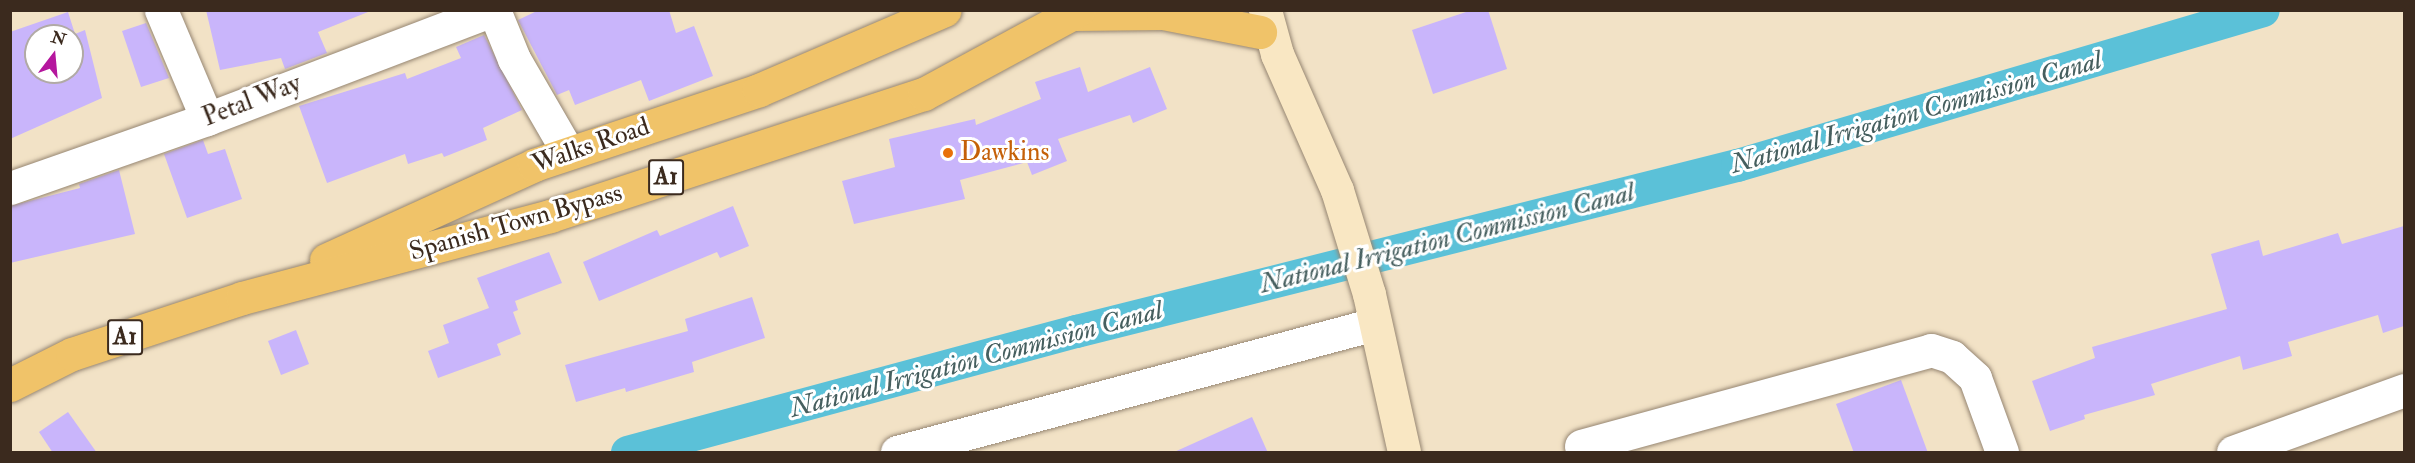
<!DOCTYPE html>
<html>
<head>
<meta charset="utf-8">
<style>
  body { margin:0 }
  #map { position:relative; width:2415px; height:463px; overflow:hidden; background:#f2e2c6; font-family:"IM FELL Double Pica",serif }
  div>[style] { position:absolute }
  .canal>* { height:33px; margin:-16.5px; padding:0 16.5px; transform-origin:16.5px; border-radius:16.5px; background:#5bc1d8 }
  .building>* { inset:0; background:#c9b5fb }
  .roads { filter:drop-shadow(0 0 2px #968672) drop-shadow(0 0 2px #968672) }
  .street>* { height:33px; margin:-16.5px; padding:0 16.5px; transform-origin:16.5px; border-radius:16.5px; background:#fff }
  .secondary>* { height:33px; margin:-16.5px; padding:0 16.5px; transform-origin:16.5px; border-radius:16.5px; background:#f9e7c3 }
  .primary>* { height:33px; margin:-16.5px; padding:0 16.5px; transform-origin:16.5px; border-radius:16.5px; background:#f0c369 }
  .dots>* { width:16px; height:16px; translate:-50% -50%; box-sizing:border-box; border:3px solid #fff; border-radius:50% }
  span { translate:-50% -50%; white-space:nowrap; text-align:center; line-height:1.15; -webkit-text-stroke:6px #fff; paint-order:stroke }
  .shield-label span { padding:2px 4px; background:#fff; border:2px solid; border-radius:4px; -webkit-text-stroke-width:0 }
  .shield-label { font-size:24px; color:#3b2a1e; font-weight:700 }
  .street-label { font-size:26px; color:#3b2a1e }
  .food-label { font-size:26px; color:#c56008 }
  .left { translate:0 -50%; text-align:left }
  .water-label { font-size:27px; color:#465f5f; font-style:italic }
  .frame { position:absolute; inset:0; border:12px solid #3b2a1e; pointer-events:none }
  .north { position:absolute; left:24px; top:24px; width:60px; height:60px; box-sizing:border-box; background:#fff; border:2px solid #b1aaa5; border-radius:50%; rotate:16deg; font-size:16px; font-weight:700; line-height:24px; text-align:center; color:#3b2a1e }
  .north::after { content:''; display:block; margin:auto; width:21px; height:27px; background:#b5179e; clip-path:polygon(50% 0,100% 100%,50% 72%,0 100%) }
</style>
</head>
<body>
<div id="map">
  <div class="canal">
    <div style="left:627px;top:452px;width:465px;rotate:-15.1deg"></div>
    <div style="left:1076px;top:331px;width:682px;rotate:-14.1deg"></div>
    <div style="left:1737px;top:165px;width:548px;rotate:-16.42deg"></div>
  </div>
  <div class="building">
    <div style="clip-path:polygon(206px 10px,367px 10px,368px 12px,318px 32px,327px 53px,285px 69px,281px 58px,220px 70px)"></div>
    <div style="clip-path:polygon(539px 10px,669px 10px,676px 33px,694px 26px,713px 76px,649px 101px,641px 80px,575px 105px,569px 90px,557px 95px,518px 20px)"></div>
    <div style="clip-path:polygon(1472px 10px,1488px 10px,1507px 69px,1433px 94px,1412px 30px)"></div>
    <div style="clip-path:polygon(evenodd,68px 12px,75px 34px,85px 30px,102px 98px,10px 139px,10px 32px,68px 12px,36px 36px,72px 36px,72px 72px,36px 72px,36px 36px)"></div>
    <div style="clip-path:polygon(146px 23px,169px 78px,141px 87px,122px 31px)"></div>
    <div style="clip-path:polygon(484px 35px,522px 110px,483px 128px,487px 140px,444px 157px,442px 153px,408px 164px,405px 154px,327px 183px,299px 106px,405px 73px,407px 79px,461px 58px,456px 47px)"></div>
    <div style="clip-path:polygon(1080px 67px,1088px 92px,1150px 67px,1167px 109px,1133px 123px,1130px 115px,1058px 139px,1067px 161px,1032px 175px,1027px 162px,960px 180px,965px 199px,854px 224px,842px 181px,895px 167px,889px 139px,975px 119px,976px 125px,1041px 99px,1035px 82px)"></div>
    <div style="clip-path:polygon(203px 140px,208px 154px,225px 149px,242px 199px,187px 218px,164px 154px)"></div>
    <div style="clip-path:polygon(119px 170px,135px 234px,10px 263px,10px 206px,80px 188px,79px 184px)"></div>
    <div style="clip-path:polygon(733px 206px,749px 246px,720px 258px,717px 252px,599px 301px,583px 262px,657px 230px,660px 236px)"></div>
    <div style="clip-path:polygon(2404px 226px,2404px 326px,2383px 333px,2378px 315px,2288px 342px,2292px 356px,2243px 370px,2240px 356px,2151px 384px,2155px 395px,2084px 415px,2085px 419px,2050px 431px,2032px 381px,2095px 358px,2092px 347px,2227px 309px,2211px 254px,2259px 240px,2263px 256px,2338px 233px,2342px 244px)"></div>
    <div style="clip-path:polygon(549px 252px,562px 283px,515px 301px,518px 310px,513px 312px,521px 334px,497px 344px,501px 355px,438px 378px,428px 351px,449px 343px,443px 325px,489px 308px,477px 278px)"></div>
    <div style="clip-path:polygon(752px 297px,765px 338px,692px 362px,694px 372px,626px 392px,625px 388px,576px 402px,565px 365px,688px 331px,685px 319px)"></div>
    <div style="clip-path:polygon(296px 330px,309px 364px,281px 375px,268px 341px)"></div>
    <div style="clip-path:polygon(1901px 380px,1928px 453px,1854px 453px,1836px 404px)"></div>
    <div style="clip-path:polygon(68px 412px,97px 453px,53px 453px,39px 432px)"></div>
    <div style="clip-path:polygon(1252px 417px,1268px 453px,1172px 453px)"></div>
  </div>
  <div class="roads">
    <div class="street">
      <div style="left:161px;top:10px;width:118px;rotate:67.1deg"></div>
      <div style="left:494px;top:10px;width:53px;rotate:67.8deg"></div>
      <div style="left:514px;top:59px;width:108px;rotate:59.9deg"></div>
      <div style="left:10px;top:188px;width:209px;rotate:-19.3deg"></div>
      <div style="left:207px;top:119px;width:305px;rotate:-20.9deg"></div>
      <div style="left:1581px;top:446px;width:363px;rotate:-15.3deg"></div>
      <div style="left:1931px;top:350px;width:22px;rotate:18deg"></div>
      <div style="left:1952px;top:357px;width:31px;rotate:42deg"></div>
      <div style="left:1975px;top:378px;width:79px;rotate:70deg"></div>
      <div style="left:897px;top:452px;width:495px;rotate:-15deg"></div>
      <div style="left:2233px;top:452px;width:182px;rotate:-19.9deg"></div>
    </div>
    <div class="secondary">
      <div style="left:1265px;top:10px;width:46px;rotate:74.7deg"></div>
      <div style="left:1277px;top:54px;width:149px;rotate:66.2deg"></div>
      <div style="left:1337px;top:190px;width:109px;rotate:72.9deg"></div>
      <div style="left:1369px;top:294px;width:162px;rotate:77.5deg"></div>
    </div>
    <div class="primary">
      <div style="left:1074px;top:14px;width:89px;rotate:-0.6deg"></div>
      <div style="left:1163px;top:13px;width:99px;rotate:11.1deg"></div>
      <div style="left:326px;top:260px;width:229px;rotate:-24.5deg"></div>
      <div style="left:534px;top:165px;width:237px;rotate:-18.4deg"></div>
      <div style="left:759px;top:90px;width:202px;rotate:-23.3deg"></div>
      <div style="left:10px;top:385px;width:69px;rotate:-26.6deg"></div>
      <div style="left:72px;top:354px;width:179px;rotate:-18.2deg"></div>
      <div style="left:242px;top:298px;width:319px;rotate:-14.9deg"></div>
      <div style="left:550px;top:216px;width:393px;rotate:-18.1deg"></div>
      <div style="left:924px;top:94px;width:176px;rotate:-28.5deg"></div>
    </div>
  </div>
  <div class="dots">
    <div style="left:948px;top:153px;background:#e8710a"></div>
  </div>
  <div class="shield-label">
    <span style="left:666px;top:177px">A1</span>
    <span style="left:125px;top:337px">A1</span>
  </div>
  <div class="street-label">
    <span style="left:252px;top:101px;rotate:-21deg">Petal Way</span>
    <span style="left:591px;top:146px;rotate:-19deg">Walks Road</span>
    <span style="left:516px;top:223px;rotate:-16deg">Spanish Town Bypass</span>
  </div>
  <div class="food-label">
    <span class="left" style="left:960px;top:153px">Dawkins</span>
  </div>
  <div class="water-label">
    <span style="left:1916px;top:112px;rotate:-16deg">National Irrigation Commission Canal</span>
    <span style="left:1447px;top:238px;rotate:-14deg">National Irrigation Commission Canal</span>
    <span style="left:976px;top:359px;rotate:-15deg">National Irrigation Commission Canal</span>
  </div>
  <div class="frame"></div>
  <div class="north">N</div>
</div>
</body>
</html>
